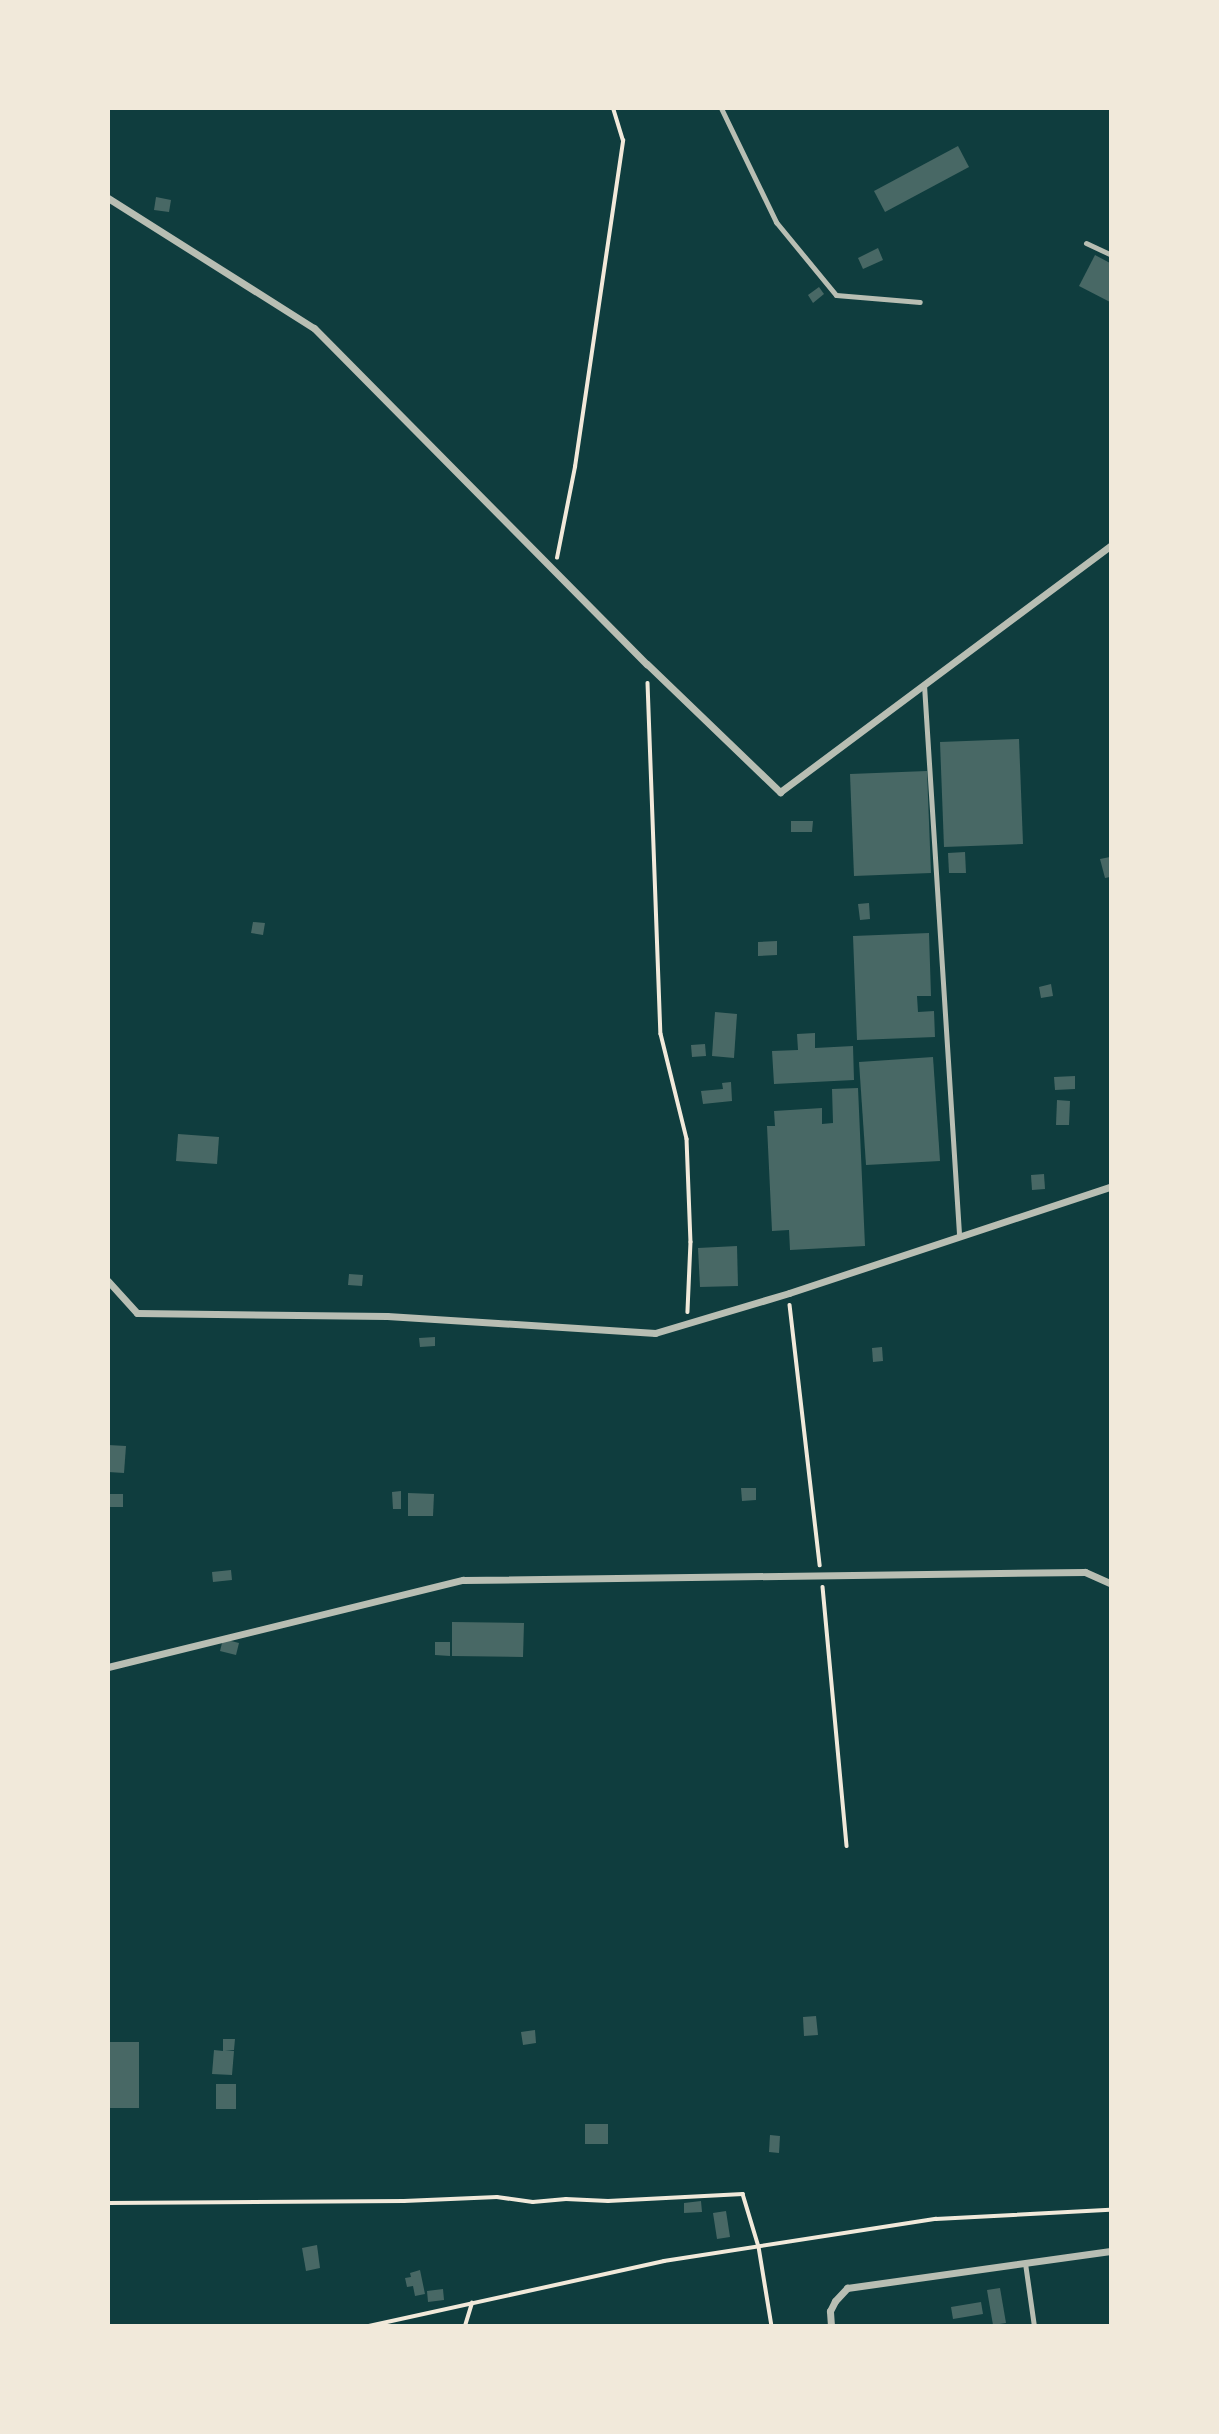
<!DOCTYPE html>
<html>
<head>
<meta charset="utf-8">
<style>
  body { margin:0 }
  #map { position:relative; width:1219px; height:2434px; overflow:hidden; background:#0f3d3e; font-family:Jost,sans-serif }
  div>[style] { position:absolute }
  .building>* { inset:0; background:#486865 }
  .path>* { height:3.5px; margin:-1.75px; padding:0 1.75px; transform-origin:1.75px; border-radius:1.75px; background:#f1e9da }
  .service>* { height:5px; margin:-2.5px; padding:0 2.5px; transform-origin:2.5px; border-radius:2.5px; background:#b8beb3 }
  .minor>* { height:7px; margin:-3.5px; padding:0 3.5px; transform-origin:3.5px; border-radius:3.5px; background:#b8beb3 }
  span { translate:-50% -50%; white-space:nowrap; text-align:center; line-height:1.15; -webkit-text-stroke:5px #f1e9da; paint-order:stroke }
  .frame { position:absolute; inset:0; border:110px solid #f1e9da; pointer-events:none }
</style>
</head>
<body>
<div id="map">
  <div class="building">
    <div style="clip-path:polygon(958px 146px,969px 167px,885px 212px,874px 191px)"></div>
    <div style="clip-path:polygon(156px 197px,171px 200px,169px 212px,154px 210px)"></div>
    <div style="clip-path:polygon(878px 248px,883px 260px,863px 269px,858px 258px)"></div>
    <div style="clip-path:polygon(1095px 255px,1110px 263px,1110px 302px,1079px 286px)"></div>
    <div style="clip-path:polygon(819px 287px,824px 294px,813px 303px,808px 295px)"></div>
    <div style="clip-path:polygon(1019px 739px,1023px 844px,944px 847px,940px 742px)"></div>
    <div style="clip-path:polygon(927px 771px,931px 873px,854px 876px,850px 774px)"></div>
    <div style="clip-path:polygon(791px 821px,813px 821px,812px 832px,791px 832px)"></div>
    <div style="clip-path:polygon(965px 852px,966px 873px,949px 873px,948px 853px)"></div>
    <div style="clip-path:polygon(1110px 857px,1110px 877px,1105px 878px,1100px 859px)"></div>
    <div style="clip-path:polygon(869px 903px,870px 919px,860px 920px,858px 904px)"></div>
    <div style="clip-path:polygon(253px 922px,265px 923px,263px 935px,251px 933px)"></div>
    <div style="clip-path:polygon(929px 933px,931px 996px,917px 996px,918px 1012px,934px 1011px,935px 1037px,857px 1040px,853px 936px)"></div>
    <div style="clip-path:polygon(777px 941px,777px 955px,758px 956px,758px 942px)"></div>
    <div style="clip-path:polygon(1051px 984px,1053px 996px,1041px 998px,1039px 987px)"></div>
    <div style="clip-path:polygon(715px 1012px,737px 1014px,734px 1058px,712px 1056px)"></div>
    <div style="clip-path:polygon(815px 1033px,815px 1048px,853px 1046px,854px 1080px,774px 1084px,772px 1051px,798px 1050px,797px 1034px)"></div>
    <div style="clip-path:polygon(705px 1044px,706px 1056px,692px 1057px,691px 1045px)"></div>
    <div style="clip-path:polygon(933px 1057px,940px 1161px,866px 1165px,859px 1062px)"></div>
    <div style="clip-path:polygon(1075px 1076px,1075px 1089px,1055px 1090px,1054px 1077px)"></div>
    <div style="clip-path:polygon(731px 1082px,732px 1101px,703px 1104px,701px 1091px,723px 1089px,722px 1083px)"></div>
    <div style="clip-path:polygon(858px 1088px,865px 1246px,790px 1250px,789px 1230px,772px 1231px,767px 1126px,775px 1126px,774px 1111px,822px 1108px,822px 1124px,833px 1123px,832px 1089px)"></div>
    <div style="clip-path:polygon(1057px 1100px,1070px 1101px,1069px 1125px,1056px 1125px)"></div>
    <div style="clip-path:polygon(178px 1134px,219px 1137px,217px 1164px,176px 1161px)"></div>
    <div style="clip-path:polygon(1044px 1174px,1045px 1189px,1032px 1190px,1031px 1175px)"></div>
    <div style="clip-path:polygon(737px 1246px,738px 1286px,700px 1287px,698px 1248px)"></div>
    <div style="clip-path:polygon(349px 1274px,363px 1275px,362px 1286px,348px 1285px)"></div>
    <div style="clip-path:polygon(435px 1337px,435px 1346px,420px 1347px,419px 1338px)"></div>
    <div style="clip-path:polygon(882px 1347px,883px 1361px,873px 1362px,872px 1348px)"></div>
    <div style="clip-path:polygon(108px 1445px,126px 1446px,124px 1473px,108px 1472px)"></div>
    <div style="clip-path:polygon(741px 1488px,756px 1488px,756px 1500px,742px 1501px)"></div>
    <div style="clip-path:polygon(401px 1491px,401px 1509px,393px 1509px,392px 1492px)"></div>
    <div style="clip-path:polygon(408px 1493px,434px 1494px,433px 1516px,408px 1516px)"></div>
    <div style="clip-path:polygon(108px 1494px,123px 1494px,123px 1507px,108px 1507px)"></div>
    <div style="clip-path:polygon(231px 1570px,232px 1580px,213px 1582px,212px 1572px)"></div>
    <div style="clip-path:polygon(452px 1622px,524px 1623px,523px 1657px,452px 1656px)"></div>
    <div style="clip-path:polygon(223px 1639px,239px 1643px,236px 1655px,220px 1651px)"></div>
    <div style="clip-path:polygon(435px 1642px,450px 1642px,450px 1656px,435px 1655px)"></div>
    <div style="clip-path:polygon(816px 2016px,818px 2035px,804px 2036px,803px 2017px)"></div>
    <div style="clip-path:polygon(535px 2030px,536px 2043px,523px 2045px,521px 2032px)"></div>
    <div style="clip-path:polygon(223px 2039px,235px 2039px,234px 2050px,225px 2050px,234px 2051px,232px 2075px,212px 2074px,214px 2050px,223px 2051px)"></div>
    <div style="clip-path:polygon(108px 2042px,139px 2042px,139px 2108px,108px 2108px)"></div>
    <div style="clip-path:polygon(216px 2084px,236px 2084px,236px 2109px,216px 2109px)"></div>
    <div style="clip-path:polygon(585px 2124px,608px 2124px,608px 2144px,585px 2144px)"></div>
    <div style="clip-path:polygon(770px 2135px,780px 2136px,779px 2153px,769px 2152px)"></div>
    <div style="clip-path:polygon(701px 2201px,702px 2212px,684px 2213px,684px 2203px)"></div>
    <div style="clip-path:polygon(726px 2211px,730px 2237px,717px 2239px,713px 2213px)"></div>
    <div style="clip-path:polygon(317px 2245px,320px 2268px,306px 2271px,302px 2248px)"></div>
    <div style="clip-path:polygon(420px 2270px,425px 2294px,415px 2296px,413px 2286px,407px 2287px,405px 2278px,411px 2277px,410px 2273px)"></div>
    <div style="clip-path:polygon(1000px 2288px,1006px 2323px,993px 2325px,987px 2290px)"></div>
    <div style="clip-path:polygon(443px 2289px,444px 2300px,428px 2302px,427px 2291px)"></div>
    <div style="clip-path:polygon(981px 2302px,983px 2314px,953px 2319px,951px 2307px)"></div>
  </div>
  <div class="path">
    <div style="left:557px;top:558px;width:93px;rotate:-78.8deg"></div>
    <div style="left:575px;top:467px;width:330px;rotate:-81.6deg"></div>
    <div style="left:623px;top:141px;width:34px;rotate:-107deg"></div>
    <div style="left:648px;top:683px;width:351px;rotate:87.9deg"></div>
    <div style="left:661px;top:1034px;width:108px;rotate:76.1deg"></div>
    <div style="left:687px;top:1139px;width:103px;rotate:87.8deg"></div>
    <div style="left:691px;top:1242px;width:70px;rotate:92.5deg"></div>
    <div style="left:790px;top:1305px;width:262px;rotate:83.4deg"></div>
    <div style="left:823px;top:1587px;width:260px;rotate:84.7deg"></div>
    <div style="left:108px;top:2203px;width:296px;rotate:-0.4deg"></div>
    <div style="left:404px;top:2201px;width:93px;rotate:-2.5deg"></div>
    <div style="left:497px;top:2197px;width:36px;rotate:8deg"></div>
    <div style="left:533px;top:2202px;width:33px;rotate:-5deg"></div>
    <div style="left:566px;top:2199px;width:42px;rotate:2.7deg"></div>
    <div style="left:608px;top:2201px;width:135px;rotate:-3deg"></div>
    <div style="left:743px;top:2194px;width:55px;rotate:73.2deg"></div>
    <div style="left:759px;top:2247px;width:80px;rotate:80.7deg"></div>
    <div style="left:369px;top:2326px;width:302px;rotate:-12.4deg"></div>
    <div style="left:664px;top:2261px;width:275px;rotate:-8.8deg"></div>
    <div style="left:936px;top:2219px;width:174px;rotate:-3deg"></div>
    <div style="left:465px;top:2326px;width:24px;rotate:-73deg"></div>
  </div>
  <div class="service">
    <div style="left:721px;top:108px;width:127px;rotate:64.2deg"></div>
    <div style="left:776px;top:222px;width:94px;rotate:50.6deg"></div>
    <div style="left:836px;top:295px;width:84px;rotate:4.8deg"></div>
    <div style="left:1086px;top:243px;width:26px;rotate:25deg"></div>
    <div style="left:924px;top:685px;width:550px;rotate:86.35deg"></div>
    <div style="left:1025px;top:2263px;width:64px;rotate:81.9deg"></div>
  </div>
  <div class="minor">
    <div style="left:108px;top:198px;width:244px;rotate:32.3deg"></div>
    <div style="left:314px;top:328px;width:473px;rotate:45.3deg"></div>
    <div style="left:647px;top:664px;width:185px;rotate:43.9deg"></div>
    <div style="left:780px;top:792px;width:412px;rotate:-36.7deg"></div>
    <div style="left:108px;top:1281px;width:43px;rotate:47.8deg"></div>
    <div style="left:137px;top:1313px;width:250px;rotate:0.7deg"></div>
    <div style="left:387px;top:1316px;width:269px;rotate:3.6deg"></div>
    <div style="left:655px;top:1333px;width:140px;rotate:-16.6deg"></div>
    <div style="left:789px;top:1293px;width:338px;rotate:-18.3deg"></div>
    <div style="left:108px;top:1667px;width:366px;rotate:-13.8deg"></div>
    <div style="left:463px;top:1580px;width:622px;rotate:-0.74deg"></div>
    <div style="left:1085px;top:1572px;width:27px;rotate:24deg"></div>
    <div style="left:831px;top:2326px;width:15px;rotate:-94deg"></div>
    <div style="left:830px;top:2311px;width:11px;rotate:-63deg"></div>
    <div style="left:835px;top:2301px;width:18px;rotate:-47deg"></div>
    <div style="left:847px;top:2288px;width:266px;rotate:-8deg"></div>
  </div>
  <div class="frame"></div>
</div>
</body>
</html>
